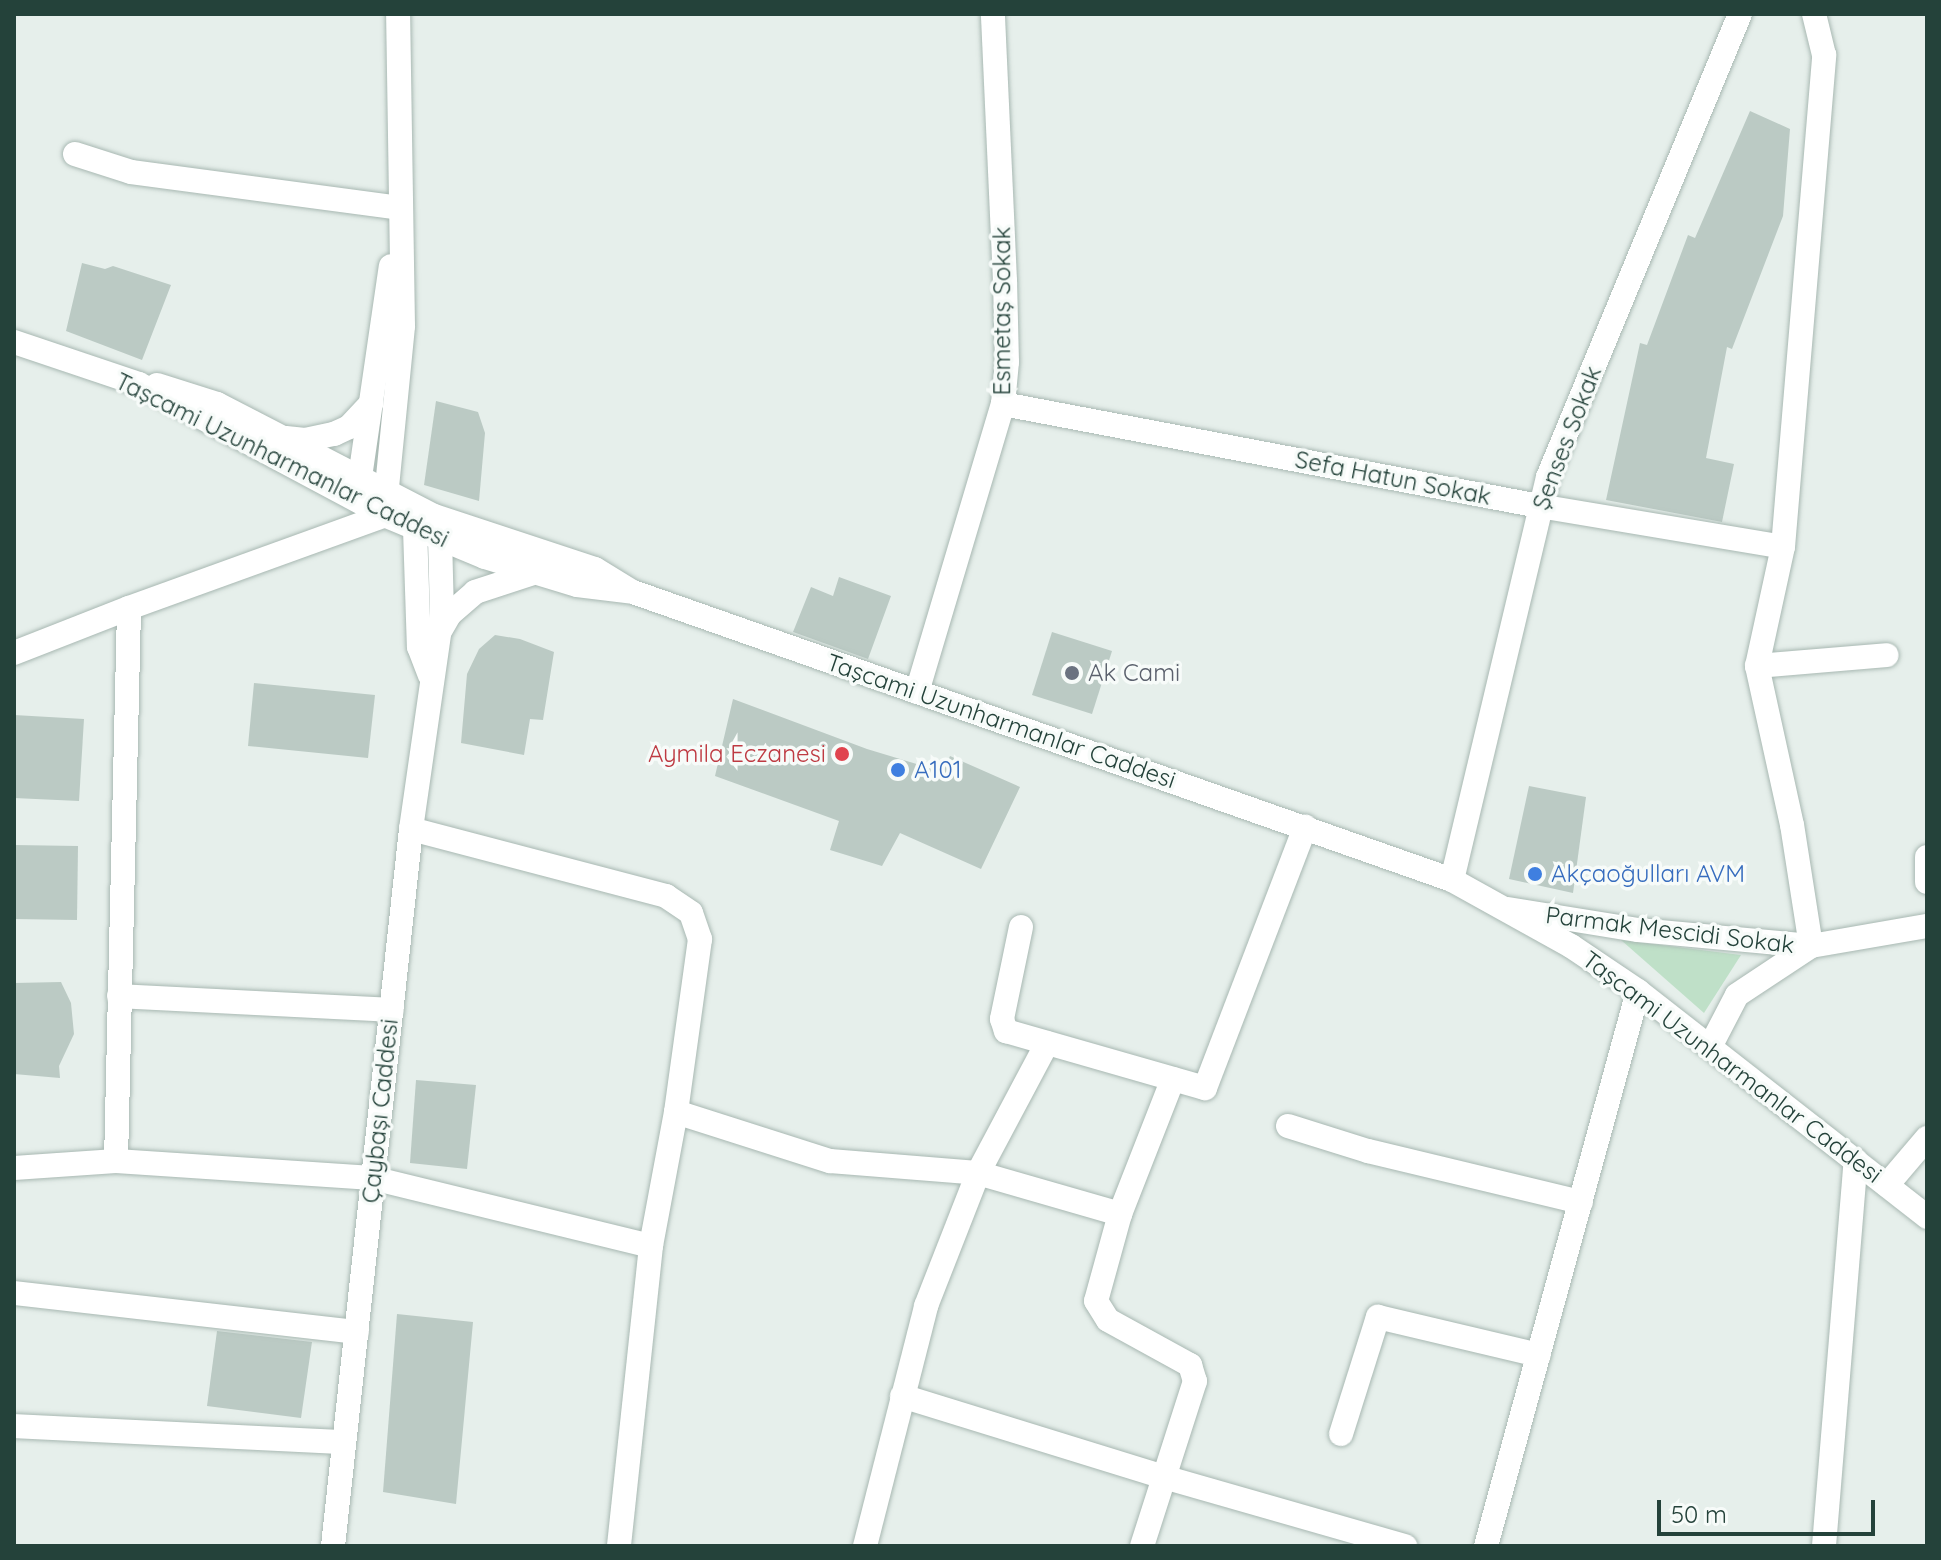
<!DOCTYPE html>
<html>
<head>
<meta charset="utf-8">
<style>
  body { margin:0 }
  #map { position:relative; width:1941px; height:1560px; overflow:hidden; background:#e6efeb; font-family:Quicksand,sans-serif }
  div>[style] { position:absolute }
  .green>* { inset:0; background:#bfe0c8 }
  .building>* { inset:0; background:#bbcac4 }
  .roads { filter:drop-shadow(0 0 2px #a8b8b2) drop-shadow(0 0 2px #a8b8b2) }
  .street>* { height:24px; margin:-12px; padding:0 12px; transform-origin:12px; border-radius:12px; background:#fff }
  .secondary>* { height:24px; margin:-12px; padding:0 12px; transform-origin:12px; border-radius:12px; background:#fff }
  .dots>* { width:22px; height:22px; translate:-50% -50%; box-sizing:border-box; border:4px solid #f7fbf9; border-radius:50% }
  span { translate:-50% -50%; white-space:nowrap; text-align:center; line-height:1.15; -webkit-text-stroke:7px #f7fbf9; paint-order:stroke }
  .street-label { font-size:24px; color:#24423a }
  .worship-label { font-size:24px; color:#5b616d }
  .left { translate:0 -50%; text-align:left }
  .health-label { font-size:24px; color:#be3a42 }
  .right { translate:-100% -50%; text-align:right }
  .shop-label { font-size:24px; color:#366cbe }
  .frame { position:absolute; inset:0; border:16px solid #24423a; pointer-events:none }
  .scale { position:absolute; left:1657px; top:1500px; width:218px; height:36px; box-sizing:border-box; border:4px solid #24423a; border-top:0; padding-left:10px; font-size:24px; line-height:28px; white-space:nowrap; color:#24423a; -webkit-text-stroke:6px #f7fbf9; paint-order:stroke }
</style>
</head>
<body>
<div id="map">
  <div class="green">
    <div style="clip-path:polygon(1621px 940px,1741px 955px,1704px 1013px)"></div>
  </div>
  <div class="building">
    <div style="clip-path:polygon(1750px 111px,1790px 129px,1783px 216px,1732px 349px,1727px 347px,1706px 458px,1734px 464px,1722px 522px,1606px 500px,1640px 343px,1647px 345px,1688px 235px,1695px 238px)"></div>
    <div style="clip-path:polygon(82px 263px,105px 269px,113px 266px,171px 285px,142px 360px,66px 331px)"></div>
    <div style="clip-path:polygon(436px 401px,478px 412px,485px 433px,479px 501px,424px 485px)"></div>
    <div style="clip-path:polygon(839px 577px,891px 596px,868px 659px,793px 632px,811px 587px,833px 596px)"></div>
    <div style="clip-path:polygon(1052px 632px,1112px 651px,1092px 714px,1032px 695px)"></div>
    <div style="clip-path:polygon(495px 635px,520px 639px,554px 652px,543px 720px,530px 719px,524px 755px,461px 743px,467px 674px,479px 649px)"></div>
    <div style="clip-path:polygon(254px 683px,375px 695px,368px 758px,248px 746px)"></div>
    <div style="clip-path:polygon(733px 699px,867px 749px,943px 772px,950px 756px,1020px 787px,981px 869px,900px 833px,882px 866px,830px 850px,839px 821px,715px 776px)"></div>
    <div style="clip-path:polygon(14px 715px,84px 719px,79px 801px,14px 798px)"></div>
    <div style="clip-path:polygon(1529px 786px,1586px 797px,1573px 893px,1509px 879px)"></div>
    <div style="clip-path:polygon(14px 845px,78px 846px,77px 920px,14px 919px)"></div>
    <div style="clip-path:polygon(61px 982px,71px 1003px,74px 1034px,59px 1066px,60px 1078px,14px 1074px,14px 983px)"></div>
    <div style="clip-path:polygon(416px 1080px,476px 1085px,467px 1169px,410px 1163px)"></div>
    <div style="clip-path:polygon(397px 1314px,473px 1322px,456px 1504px,383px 1492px)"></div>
    <div style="clip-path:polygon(217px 1331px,312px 1342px,301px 1418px,207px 1406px)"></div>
  </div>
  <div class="roads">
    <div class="street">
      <div style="left:75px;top:154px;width:59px;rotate:17.8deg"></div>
      <div style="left:131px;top:172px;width:271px;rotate:7.6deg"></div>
      <div style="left:1003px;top:404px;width:546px;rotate:10.77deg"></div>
      <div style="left:1539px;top:506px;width:247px;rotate:9.5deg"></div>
      <div style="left:14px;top:653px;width:123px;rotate:-21.4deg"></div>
      <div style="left:129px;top:608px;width:287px;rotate:-19.9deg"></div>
      <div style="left:1757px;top:666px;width:130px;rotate:-4.8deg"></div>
      <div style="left:917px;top:692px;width:301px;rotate:-73.4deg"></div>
      <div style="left:1003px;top:404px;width:42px;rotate:-84.6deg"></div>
      <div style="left:1007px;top:362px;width:81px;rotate:-91.4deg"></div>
      <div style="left:1005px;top:281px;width:267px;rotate:-92.6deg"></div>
      <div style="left:411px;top:829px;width:264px;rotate:14.7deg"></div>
      <div style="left:666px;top:896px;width:30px;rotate:34deg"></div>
      <div style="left:691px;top:913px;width:28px;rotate:71deg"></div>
      <div style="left:700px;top:939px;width:175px;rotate:97.9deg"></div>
      <div style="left:676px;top:1112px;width:136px;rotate:100.6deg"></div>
      <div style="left:651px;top:1246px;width:302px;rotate:96.1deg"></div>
      <div style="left:1927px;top:857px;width:25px;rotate:90deg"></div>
      <div style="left:1452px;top:880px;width:414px;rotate:-76.6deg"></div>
      <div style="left:1548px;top:477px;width:501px;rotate:-67.48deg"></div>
      <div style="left:1508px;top:909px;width:132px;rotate:9.2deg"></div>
      <div style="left:1638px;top:930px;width:174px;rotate:5.3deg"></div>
      <div style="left:1811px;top:946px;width:118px;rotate:-9.8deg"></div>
      <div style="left:1021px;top:927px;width:94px;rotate:101.7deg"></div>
      <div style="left:1002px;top:1019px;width:13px;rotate:72deg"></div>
      <div style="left:1006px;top:1031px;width:207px;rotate:16deg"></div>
      <div style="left:1205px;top:1088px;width:280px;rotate:-69deg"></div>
      <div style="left:119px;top:996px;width:273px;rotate:2.9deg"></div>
      <div style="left:1711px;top:1045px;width:56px;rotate:-62.5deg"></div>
      <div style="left:1737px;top:995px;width:89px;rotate:-33.5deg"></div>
      <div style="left:1811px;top:946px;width:122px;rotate:-98.9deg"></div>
      <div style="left:1792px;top:825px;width:163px;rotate:-102.4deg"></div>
      <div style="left:1757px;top:666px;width:122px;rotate:-77.7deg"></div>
      <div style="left:1783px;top:547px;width:494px;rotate:-85.2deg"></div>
      <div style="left:1824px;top:55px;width:42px;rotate:-103.7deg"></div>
      <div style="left:676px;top:1112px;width:162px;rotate:17.7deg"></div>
      <div style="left:830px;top:1161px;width:148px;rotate:4.6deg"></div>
      <div style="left:978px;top:1173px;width:148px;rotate:16.1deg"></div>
      <div style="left:1120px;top:1214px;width:145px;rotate:-68.6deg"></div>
      <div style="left:1288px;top:1126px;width:84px;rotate:17.4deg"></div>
      <div style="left:1368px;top:1151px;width:219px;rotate:13.5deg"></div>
      <div style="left:116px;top:1161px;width:553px;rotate:-88.65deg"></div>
      <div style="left:14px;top:1168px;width:102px;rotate:-3.9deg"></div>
      <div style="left:116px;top:1161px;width:257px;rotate:3.8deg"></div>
      <div style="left:372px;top:1178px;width:287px;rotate:13.7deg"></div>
      <div style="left:1887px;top:1185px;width:62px;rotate:-49.6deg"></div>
      <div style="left:1120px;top:1214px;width:90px;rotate:105.4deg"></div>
      <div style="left:1096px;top:1301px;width:22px;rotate:58deg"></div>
      <div style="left:1108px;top:1320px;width:94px;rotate:28.8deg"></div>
      <div style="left:1190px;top:1365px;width:17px;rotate:73deg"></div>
      <div style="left:1195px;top:1381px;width:173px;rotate:107.8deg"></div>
      <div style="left:14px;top:1293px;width:345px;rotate:6.5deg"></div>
      <div style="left:902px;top:1396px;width:274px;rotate:17.2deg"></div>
      <div style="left:1164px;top:1477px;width:251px;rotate:16deg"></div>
      <div style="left:14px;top:1426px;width:330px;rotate:2.8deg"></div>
      <div style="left:1341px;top:1434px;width:123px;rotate:-72.5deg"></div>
      <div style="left:1378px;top:1317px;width:165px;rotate:13.3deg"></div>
      <div style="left:865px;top:1546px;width:248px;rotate:-75.7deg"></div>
      <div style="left:926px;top:1306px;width:143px;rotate:-68.6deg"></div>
      <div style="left:978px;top:1173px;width:147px;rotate:-62deg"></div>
      <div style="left:1486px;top:1546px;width:575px;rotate:-74.68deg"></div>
    </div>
    <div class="secondary">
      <div style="left:14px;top:342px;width:132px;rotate:18.6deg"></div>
      <div style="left:139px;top:384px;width:278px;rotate:28.1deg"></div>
      <div style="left:384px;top:515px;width:109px;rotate:22.6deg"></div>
      <div style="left:485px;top:557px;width:96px;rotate:16.9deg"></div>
      <div style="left:577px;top:585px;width:56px;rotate:7.1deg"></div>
      <div style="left:633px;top:592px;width:868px;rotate:19.37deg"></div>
      <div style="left:1452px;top:880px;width:136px;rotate:29deg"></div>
      <div style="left:1571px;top:946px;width:81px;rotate:33.9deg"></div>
      <div style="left:1638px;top:991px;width:367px;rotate:38deg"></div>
      <div style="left:157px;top:385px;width:63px;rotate:17.6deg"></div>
      <div style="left:217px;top:404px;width:244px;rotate:27.3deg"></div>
      <div style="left:434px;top:516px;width:169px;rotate:18.2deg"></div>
      <div style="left:595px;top:569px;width:42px;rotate:31.4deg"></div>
      <div style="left:286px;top:438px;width:19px;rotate:6deg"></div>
      <div style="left:305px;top:440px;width:30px;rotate:-12deg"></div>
      <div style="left:334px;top:434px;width:17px;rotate:-25deg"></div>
      <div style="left:349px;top:427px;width:33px;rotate:-47deg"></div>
      <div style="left:358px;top:491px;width:227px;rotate:-81.7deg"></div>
      <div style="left:385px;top:507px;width:182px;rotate:-84.3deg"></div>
      <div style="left:403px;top:326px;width:312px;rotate:-90.9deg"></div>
      <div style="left:415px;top:529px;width:118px;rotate:88.1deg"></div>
      <div style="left:419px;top:647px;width:30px;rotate:69deg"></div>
      <div style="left:440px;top:631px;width:20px;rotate:-60deg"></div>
      <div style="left:450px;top:614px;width:33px;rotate:-41deg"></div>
      <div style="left:475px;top:592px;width:61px;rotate:-18.1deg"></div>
      <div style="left:333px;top:1546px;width:721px;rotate:-83.79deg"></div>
      <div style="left:411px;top:829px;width:217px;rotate:-81.8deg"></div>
      <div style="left:442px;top:614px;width:74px;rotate:-91.5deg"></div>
      <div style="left:1824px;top:1546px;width:387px;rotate:-85.3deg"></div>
    </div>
  </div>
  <div class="dots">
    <div style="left:1072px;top:673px;background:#6b7280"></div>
    <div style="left:842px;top:754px;background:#e0444e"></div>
    <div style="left:898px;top:770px;background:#3f7fe0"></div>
    <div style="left:1535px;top:874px;background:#3f7fe0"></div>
  </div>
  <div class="street-label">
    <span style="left:1002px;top:311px;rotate:-90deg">Esmetaş Sokak</span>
    <span style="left:1567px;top:438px;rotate:-69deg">Şenses Sokak</span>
    <span style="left:282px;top:460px;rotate:26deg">Taşcami Uzunharmanlar Caddesi</span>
    <span style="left:1393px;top:478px;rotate:11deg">Sefa Hatun Sokak</span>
    <span style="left:1001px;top:721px;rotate:19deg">Taşcami Uzunharmanlar Caddesi</span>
    <span style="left:1670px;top:930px;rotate:7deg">Parmak Mescidi Sokak</span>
    <span style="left:1732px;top:1067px;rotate:37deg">Taşcami Uzunharmanlar Caddesi</span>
    <span style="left:380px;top:1111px;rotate:-84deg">Çaybaşı Caddesi</span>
  </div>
  <div class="worship-label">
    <span class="left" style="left:1088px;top:673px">Ak Cami</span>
  </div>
  <div class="health-label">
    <span class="right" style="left:826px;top:754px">Aymila Eczanesi</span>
  </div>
  <div class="shop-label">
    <span class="left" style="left:914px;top:770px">A101</span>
    <span class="left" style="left:1551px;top:874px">Akçaoğulları AVM</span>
  </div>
  <div class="frame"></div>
  <div class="scale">50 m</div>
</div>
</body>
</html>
